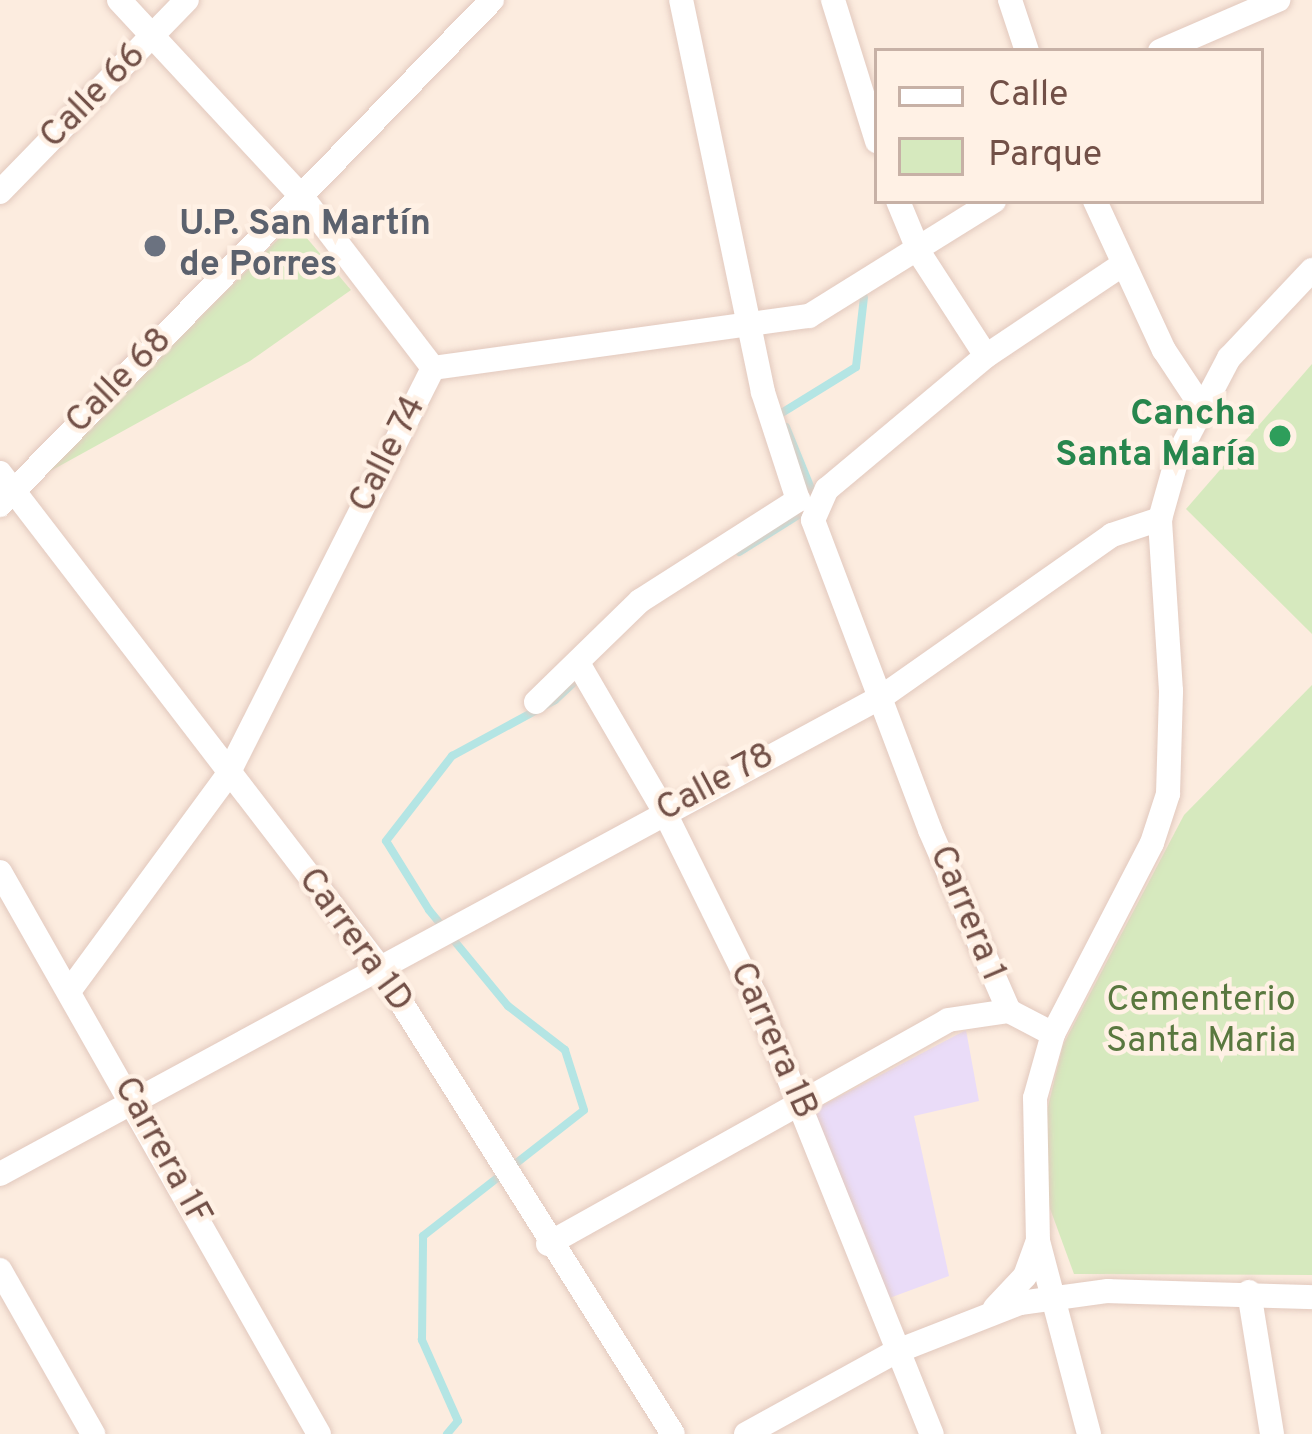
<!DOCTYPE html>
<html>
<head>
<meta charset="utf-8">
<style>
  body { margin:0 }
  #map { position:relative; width:1312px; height:1434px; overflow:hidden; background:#fcecdf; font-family:Overpass,sans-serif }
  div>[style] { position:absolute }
  .education>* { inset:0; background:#eadcf8 }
  .green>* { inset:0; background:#d6e9be }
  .stream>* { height:8px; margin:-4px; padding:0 4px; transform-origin:4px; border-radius:4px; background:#b4e5e4 }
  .roads { filter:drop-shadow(0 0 3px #e2c9be) drop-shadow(0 0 3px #e2c9be) }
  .minor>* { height:24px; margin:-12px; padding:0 12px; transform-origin:12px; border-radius:12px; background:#fff }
  .dots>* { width:33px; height:33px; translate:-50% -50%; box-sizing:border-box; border:6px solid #fff1e5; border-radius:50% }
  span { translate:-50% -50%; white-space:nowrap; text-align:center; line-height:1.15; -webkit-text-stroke:9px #fff1e5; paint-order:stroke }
  .street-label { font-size:36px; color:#725047 }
  .worship-label { font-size:36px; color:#5b616d; font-weight:700 }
  .left { translate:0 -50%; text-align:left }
  .leisure-label { font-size:36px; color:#27864d; font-weight:700 }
  .right { translate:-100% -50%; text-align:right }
  .park-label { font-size:36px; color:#59783f }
  .legend { position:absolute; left:874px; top:48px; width:390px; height:156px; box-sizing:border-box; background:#fff1e5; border:3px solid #c7b1a6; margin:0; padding:15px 21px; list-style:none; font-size:36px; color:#725047 }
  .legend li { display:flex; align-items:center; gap:24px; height:60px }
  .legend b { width:60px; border:3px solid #c7b1a6 }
</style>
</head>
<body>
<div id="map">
  <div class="education">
    <div style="clip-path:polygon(966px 1030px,979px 1101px,914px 1116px,949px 1276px,884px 1300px,812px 1111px)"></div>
  </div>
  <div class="green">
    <div style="clip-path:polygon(294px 223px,351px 290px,250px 361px,45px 474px)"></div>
    <div style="clip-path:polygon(1312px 364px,1312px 634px,1186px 509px)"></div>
    <div style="clip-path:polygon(1312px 685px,1312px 1275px,1074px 1274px,1048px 1203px,1043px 1127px,1063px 1045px,1184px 815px)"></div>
  </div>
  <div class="stream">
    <div style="left:780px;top:414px;width:89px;rotate:-31.7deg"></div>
    <div style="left:856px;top:367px;width:70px;rotate:-83.5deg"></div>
    <div style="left:786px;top:427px;width:74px;rotate:67.9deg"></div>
    <div style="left:739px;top:552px;width:81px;rotate:-31.9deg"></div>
    <div style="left:447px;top:1434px;width:17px;rotate:-50deg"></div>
    <div style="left:458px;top:1421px;width:89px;rotate:-114deg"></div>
    <div style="left:422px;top:1340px;width:104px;rotate:-89.4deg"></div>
    <div style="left:423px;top:1236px;width:204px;rotate:-38deg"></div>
    <div style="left:584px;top:1110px;width:63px;rotate:-107.6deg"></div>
    <div style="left:565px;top:1050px;width:72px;rotate:-142.3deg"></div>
    <div style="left:508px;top:1006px;width:124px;rotate:-129.5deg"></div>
    <div style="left:429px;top:910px;width:81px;rotate:-121.9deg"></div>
    <div style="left:386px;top:841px;width:108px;rotate:-52.2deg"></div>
    <div style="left:452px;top:756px;width:117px;rotate:-28.5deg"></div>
    <div style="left:555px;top:700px;width:37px;rotate:-43deg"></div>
  </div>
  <div class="roads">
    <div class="minor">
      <div style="left:119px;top:0;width:270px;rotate:47.1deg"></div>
      <div style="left:303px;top:198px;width:214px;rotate:52.6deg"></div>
      <div style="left:833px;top:0;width:148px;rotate:72.7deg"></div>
      <div style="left:1010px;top:0;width:54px;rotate:71.6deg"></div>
      <div style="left:1160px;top:51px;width:129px;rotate:-23.4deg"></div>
      <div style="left:0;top:192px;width:268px;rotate:-45.8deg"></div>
      <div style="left:898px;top:201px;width:57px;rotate:67.5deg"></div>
      <div style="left:920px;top:254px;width:121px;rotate:57.1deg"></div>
      <div style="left:1095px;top:201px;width:164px;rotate:65.2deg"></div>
      <div style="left:1164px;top:350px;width:67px;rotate:56.5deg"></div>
      <div style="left:433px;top:368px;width:380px;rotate:-7.9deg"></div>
      <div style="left:809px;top:316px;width:218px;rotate:-31.9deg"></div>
      <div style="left:0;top:473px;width:619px;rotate:52.48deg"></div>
      <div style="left:377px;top:964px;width:555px;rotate:57.8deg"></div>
      <div style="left:0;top:505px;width:705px;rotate:-45.75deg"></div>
      <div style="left:578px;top:663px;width:171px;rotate:59.8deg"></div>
      <div style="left:664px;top:811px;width:208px;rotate:63.7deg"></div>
      <div style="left:756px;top:997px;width:471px;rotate:68.1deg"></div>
      <div style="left:536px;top:702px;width:145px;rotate:-44.2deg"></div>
      <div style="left:640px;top:601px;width:188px;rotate:-32.6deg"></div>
      <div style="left:798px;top:500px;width:114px;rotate:-108deg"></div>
      <div style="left:763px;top:392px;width:400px;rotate:-101.8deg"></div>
      <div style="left:0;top:872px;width:646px;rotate:60.42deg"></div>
      <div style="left:70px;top:990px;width:265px;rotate:-53.7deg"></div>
      <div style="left:227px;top:776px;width:457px;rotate:-63.2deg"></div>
      <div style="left:1053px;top:1034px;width:50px;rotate:-152.4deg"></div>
      <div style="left:1009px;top:1011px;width:197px;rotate:-113.6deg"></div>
      <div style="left:930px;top:830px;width:331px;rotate:-110.7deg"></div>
      <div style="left:813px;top:520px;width:34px;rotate:-66deg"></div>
      <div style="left:827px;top:489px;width:207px;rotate:-39.9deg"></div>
      <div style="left:986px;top:356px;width:164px;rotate:-33.8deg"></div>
      <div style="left:0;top:1174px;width:1004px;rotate:-28.43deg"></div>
      <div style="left:883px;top:696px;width:280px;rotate:-35.1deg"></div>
      <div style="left:1112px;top:535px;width:51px;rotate:-18.4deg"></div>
      <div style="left:548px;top:1244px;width:458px;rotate:-29.2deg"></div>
      <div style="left:948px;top:1020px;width:62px;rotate:-8.4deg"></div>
      <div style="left:0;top:1270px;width:189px;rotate:60.4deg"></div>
      <div style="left:1249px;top:1292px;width:144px;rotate:80.8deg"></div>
      <div style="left:995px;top:1308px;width:44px;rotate:-46.8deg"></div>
      <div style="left:1025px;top:1276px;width:37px;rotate:-70deg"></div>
      <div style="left:746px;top:1434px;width:170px;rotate:-28.8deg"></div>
      <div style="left:895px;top:1352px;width:134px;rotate:-21.4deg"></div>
      <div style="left:1020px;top:1303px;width:89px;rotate:-7.8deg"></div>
      <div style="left:1108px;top:1291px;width:204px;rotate:1.7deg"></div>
      <div style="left:1089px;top:1434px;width:200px;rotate:-104.8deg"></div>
      <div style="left:1038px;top:1241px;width:143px;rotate:-91.2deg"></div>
      <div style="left:1035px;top:1098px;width:66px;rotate:-74.3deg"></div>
      <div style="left:1053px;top:1034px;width:215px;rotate:-62.6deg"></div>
      <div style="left:1152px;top:843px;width:52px;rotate:-71.9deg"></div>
      <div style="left:1168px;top:794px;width:103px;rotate:-88.3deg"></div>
      <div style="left:1171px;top:691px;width:172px;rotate:-93.7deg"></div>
      <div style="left:1160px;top:519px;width:66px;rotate:-74.3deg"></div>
      <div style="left:1178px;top:455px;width:110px;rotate:-62.3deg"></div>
      <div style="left:1229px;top:358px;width:121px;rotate:-46.7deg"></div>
    </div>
  </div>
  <div class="dots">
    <div style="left:155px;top:246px;background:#6b7280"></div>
    <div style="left:1280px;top:436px;background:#2e9e5b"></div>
  </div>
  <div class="street-label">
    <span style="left:94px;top:97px;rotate:-45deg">Calle 66</span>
    <span style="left:120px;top:382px;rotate:-45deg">Calle 68</span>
    <span style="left:389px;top:455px;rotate:-63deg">Calle 74</span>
    <span style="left:716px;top:784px;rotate:-28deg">Calle 78</span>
    <span style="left:966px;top:914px;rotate:67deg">Carrera 1</span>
    <span style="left:354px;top:941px;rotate:54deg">Carrera 1D</span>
    <span style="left:772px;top:1041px;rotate:66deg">Carrera 1B</span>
    <span style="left:161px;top:1152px;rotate:61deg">Carrera 1F</span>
  </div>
  <div class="worship-label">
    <span class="left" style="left:179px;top:246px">U.P. San Martín<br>de Porres</span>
  </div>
  <div class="leisure-label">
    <span class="right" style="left:1256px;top:436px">Cancha<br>Santa María</span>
  </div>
  <div class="park-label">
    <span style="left:1201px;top:1022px">Cementerio<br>Santa Maria</span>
  </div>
  <ul class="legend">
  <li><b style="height:15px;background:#fff"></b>Calle</li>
  <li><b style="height:33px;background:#d6e9be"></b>Parque</li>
  </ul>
</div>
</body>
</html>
